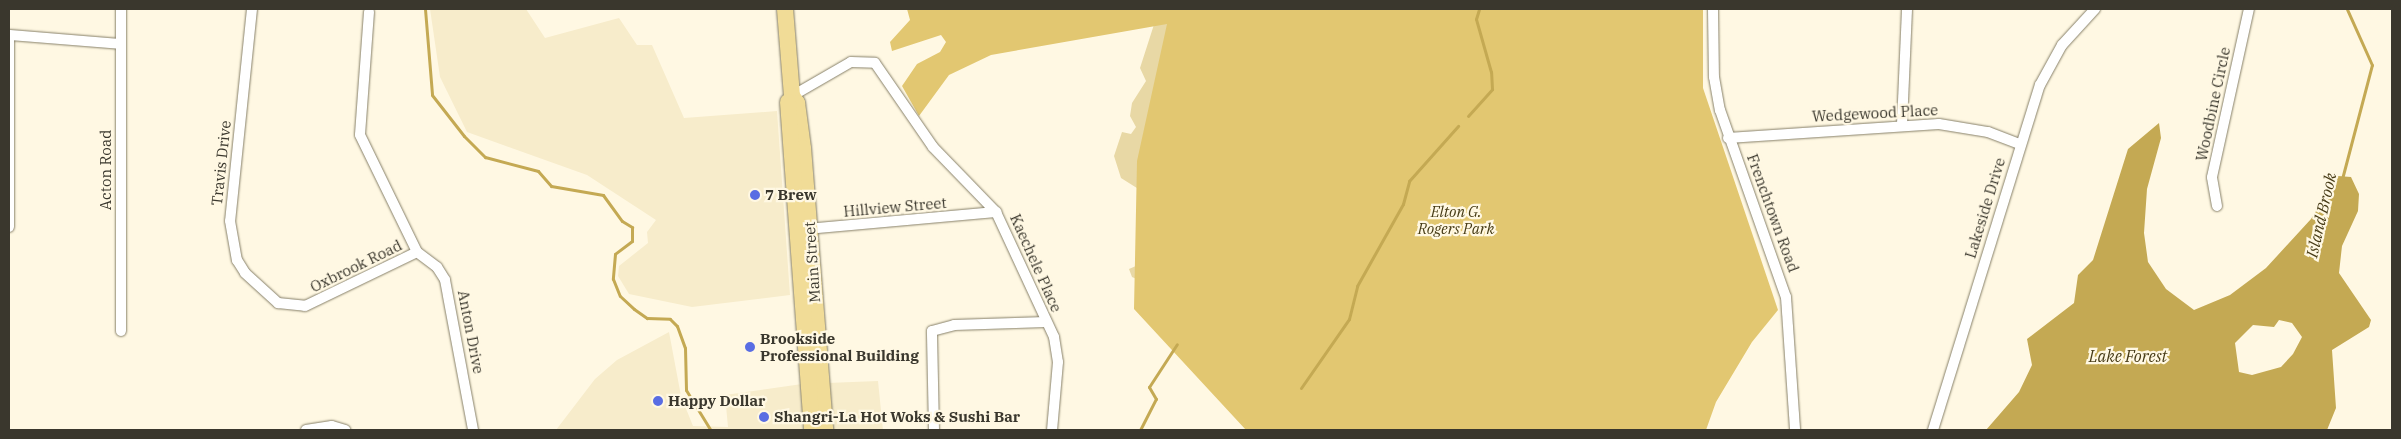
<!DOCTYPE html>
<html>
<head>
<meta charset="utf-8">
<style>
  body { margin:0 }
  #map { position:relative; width:2401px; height:439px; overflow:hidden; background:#fff8e3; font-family:"IBM Plex Serif",serif }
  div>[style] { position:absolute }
  .built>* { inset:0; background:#f7eccb }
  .green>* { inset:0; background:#e8d8a5 }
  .forest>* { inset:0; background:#e2c771 }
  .water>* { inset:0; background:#c4a953 }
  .stream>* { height:3px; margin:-1.5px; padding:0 1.5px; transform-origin:1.5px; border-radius:1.5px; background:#c4a953 }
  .roads { filter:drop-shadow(0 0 1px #878069) drop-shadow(0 0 1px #878069) }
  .street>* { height:10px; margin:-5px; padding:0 5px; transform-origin:5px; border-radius:5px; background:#fff }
  .primary>* { height:16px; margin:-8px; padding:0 8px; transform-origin:8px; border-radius:8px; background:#f1dc97 }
  .dots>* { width:14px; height:14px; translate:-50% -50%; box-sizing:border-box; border:2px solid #fff8e3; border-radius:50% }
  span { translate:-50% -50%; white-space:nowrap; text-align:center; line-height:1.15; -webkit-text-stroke:4.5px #fff8e3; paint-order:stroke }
  .street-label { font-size:15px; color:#3a372d }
  .poi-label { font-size:15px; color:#3a372d; font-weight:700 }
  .left { translate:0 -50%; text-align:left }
  .park-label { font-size:15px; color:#453a14; font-style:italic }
  .water-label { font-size:16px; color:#473b16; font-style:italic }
  .frame { position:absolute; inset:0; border:10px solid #3a372d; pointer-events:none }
</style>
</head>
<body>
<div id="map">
  <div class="built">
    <div style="clip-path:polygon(430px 9px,526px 9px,545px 38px,619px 18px,637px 45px,652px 45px,684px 118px,777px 111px,790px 295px,692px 307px,629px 294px,618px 276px,619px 266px,648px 243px,647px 232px,656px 220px,587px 175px,467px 132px,440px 77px)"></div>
    <div style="clip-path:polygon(669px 332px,681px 396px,693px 426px,728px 427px,725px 395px,802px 384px,878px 381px,883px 430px,834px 430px,832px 419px,802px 421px,803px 430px,556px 430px,595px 379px,617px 360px)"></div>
  </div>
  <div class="green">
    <div style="clip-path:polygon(1159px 9px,1187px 9px,1165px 70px,1164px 134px,1179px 165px,1171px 208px,1198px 224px,1217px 253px,1193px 284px,1164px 291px,1132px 277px,1129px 269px,1168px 252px,1174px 232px,1148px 195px,1121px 178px,1114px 156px,1122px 132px,1131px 134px,1136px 127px,1130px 116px,1132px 103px,1146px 81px,1140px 68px)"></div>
  </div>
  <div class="forest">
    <div style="clip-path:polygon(907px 9px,1703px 9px,1703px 88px,1778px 310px,1752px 342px,1716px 402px,1706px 430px,1246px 430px,1134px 309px,1137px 161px,1167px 24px,991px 55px,949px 75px,919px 116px,902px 86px,917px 64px,940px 52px,946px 42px,941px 35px,892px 51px,890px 42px,910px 20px)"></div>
  </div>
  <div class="water">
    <div style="clip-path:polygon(evenodd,2159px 123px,2161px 138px,2147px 189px,2144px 233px,2148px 262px,2166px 289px,2194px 310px,2230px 295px,2266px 268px,2311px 219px,2338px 176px,2351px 177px,2359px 194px,2358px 211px,2342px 246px,2339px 273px,2371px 320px,2369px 327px,2332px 350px,2336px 408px,2327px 430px,1986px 430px,2019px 392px,2032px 365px,2027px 339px,2074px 303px,2078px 275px,2093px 260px,2128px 149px,2159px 123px,2279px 320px,2292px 323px,2302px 337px,2293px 354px,2281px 367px,2252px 375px,2239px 372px,2235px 343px,2253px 325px,2274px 327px,2279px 320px)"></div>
  </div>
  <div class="stream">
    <div style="left:425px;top:9px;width:86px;rotate:85.3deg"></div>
    <div style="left:432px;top:95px;width:52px;rotate:52deg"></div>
    <div style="left:464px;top:136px;width:30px;rotate:45deg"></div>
    <div style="left:485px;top:157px;width:55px;rotate:14.8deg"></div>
    <div style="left:538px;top:171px;width:20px;rotate:49deg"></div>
    <div style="left:551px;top:186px;width:53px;rotate:9.8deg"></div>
    <div style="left:603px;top:195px;width:32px;rotate:54deg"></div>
    <div style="left:622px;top:221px;width:12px;rotate:31deg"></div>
    <div style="left:632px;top:227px;width:14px;rotate:90deg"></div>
    <div style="left:632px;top:241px;width:21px;rotate:143deg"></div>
    <div style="left:615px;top:254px;width:25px;rotate:95deg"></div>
    <div style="left:613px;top:279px;width:18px;rotate:68deg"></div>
    <div style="left:620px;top:296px;width:19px;rotate:43deg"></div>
    <div style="left:634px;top:309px;width:16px;rotate:35deg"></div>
    <div style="left:647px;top:318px;width:23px;rotate:2deg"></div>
    <div style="left:670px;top:319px;width:10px;rotate:45deg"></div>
    <div style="left:677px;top:326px;width:23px;rotate:70deg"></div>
    <div style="left:685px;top:348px;width:42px;rotate:88.6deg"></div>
    <div style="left:686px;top:390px;width:46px;rotate:58.4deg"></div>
    <div style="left:1468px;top:116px;width:36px;rotate:-48deg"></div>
    <div style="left:1492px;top:89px;width:17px;rotate:-93deg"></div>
    <div style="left:1491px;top:72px;width:55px;rotate:-105.8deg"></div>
    <div style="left:1476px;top:19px;width:10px;rotate:-73deg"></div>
    <div style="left:2342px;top:179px;width:118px;rotate:-75.3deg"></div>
    <div style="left:2372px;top:65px;width:61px;rotate:-114.1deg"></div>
    <div style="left:1301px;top:388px;width:84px;rotate:-55.2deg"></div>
    <div style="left:1349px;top:319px;width:34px;rotate:-76deg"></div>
    <div style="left:1357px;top:286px;width:94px;rotate:-60.7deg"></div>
    <div style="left:1403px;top:204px;width:24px;rotate:-75deg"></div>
    <div style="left:1409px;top:181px;width:74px;rotate:-48.3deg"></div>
    <div style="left:1140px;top:430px;width:35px;rotate:-63deg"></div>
    <div style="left:1156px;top:399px;width:14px;rotate:-120deg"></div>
    <div style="left:1149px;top:387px;width:51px;rotate:-56.9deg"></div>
  </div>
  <div class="roads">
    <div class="street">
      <div style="left:252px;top:9px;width:213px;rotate:95.9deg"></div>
      <div style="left:230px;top:221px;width:40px;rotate:80deg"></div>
      <div style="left:237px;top:260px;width:15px;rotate:58deg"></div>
      <div style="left:245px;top:273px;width:45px;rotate:42.3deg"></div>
      <div style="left:278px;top:303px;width:27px;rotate:6deg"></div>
      <div style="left:305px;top:306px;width:124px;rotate:-25.7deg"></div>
      <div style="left:1713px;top:9px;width:68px;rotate:89.2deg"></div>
      <div style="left:1714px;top:77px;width:34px;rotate:80deg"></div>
      <div style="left:1720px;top:110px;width:198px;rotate:70.6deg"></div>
      <div style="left:1786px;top:297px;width:133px;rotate:86.1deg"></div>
      <div style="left:369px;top:12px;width:123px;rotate:94.2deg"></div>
      <div style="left:360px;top:135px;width:130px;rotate:64deg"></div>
      <div style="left:417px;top:252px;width:25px;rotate:37deg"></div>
      <div style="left:437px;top:267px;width:15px;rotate:58deg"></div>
      <div style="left:445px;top:280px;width:153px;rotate:79.4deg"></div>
      <div style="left:9px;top:35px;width:112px;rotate:4.6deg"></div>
      <div style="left:792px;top:96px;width:68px;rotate:-30deg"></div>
      <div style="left:851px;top:62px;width:24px;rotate:2deg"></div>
      <div style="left:875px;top:63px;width:102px;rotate:55.4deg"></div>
      <div style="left:933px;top:147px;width:91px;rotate:45.9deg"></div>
      <div style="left:996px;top:212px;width:138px;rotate:65.1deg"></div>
      <div style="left:1054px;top:337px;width:25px;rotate:81deg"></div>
      <div style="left:1058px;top:362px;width:68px;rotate:95deg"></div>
      <div style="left:1902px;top:124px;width:115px;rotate:-87.5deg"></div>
      <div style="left:1728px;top:138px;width:211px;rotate:-3.8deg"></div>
      <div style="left:1939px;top:124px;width:50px;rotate:9.3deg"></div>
      <div style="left:1988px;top:132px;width:34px;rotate:21deg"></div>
      <div style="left:2217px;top:206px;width:29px;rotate:-100deg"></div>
      <div style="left:2212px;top:177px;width:172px;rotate:-77.6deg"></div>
      <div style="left:9px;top:227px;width:189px;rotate:-90deg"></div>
      <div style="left:806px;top:229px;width:191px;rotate:-5.1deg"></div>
      <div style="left:121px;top:331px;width:322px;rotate:-90deg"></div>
      <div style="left:306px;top:430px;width:26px;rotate:-9deg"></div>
      <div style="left:332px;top:426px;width:14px;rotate:17deg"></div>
      <div style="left:934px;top:430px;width:99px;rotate:-91.2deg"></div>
      <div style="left:932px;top:331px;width:23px;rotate:-15deg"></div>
      <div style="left:954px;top:325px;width:92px;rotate:-1.9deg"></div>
      <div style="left:1933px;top:430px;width:361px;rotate:-72.8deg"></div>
      <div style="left:2040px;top:85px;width:46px;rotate:-61.2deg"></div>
      <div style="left:2062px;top:45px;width:49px;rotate:-47.5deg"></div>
    </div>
    <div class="primary">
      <div style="left:785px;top:9px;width:87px;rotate:85.4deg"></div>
      <div style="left:792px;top:96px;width:9px;rotate:54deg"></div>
      <div style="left:797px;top:103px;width:45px;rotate:82.4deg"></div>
      <div style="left:803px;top:148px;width:283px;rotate:85.5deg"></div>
      <div style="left:788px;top:102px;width:329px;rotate:85.8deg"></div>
    </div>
  </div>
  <div class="dots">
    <div style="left:755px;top:195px;background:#596de3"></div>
    <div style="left:750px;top:347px;background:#596de3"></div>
    <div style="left:658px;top:401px;background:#596de3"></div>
    <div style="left:764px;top:417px;background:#596de3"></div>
  </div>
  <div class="street-label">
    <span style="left:2213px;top:104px;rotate:-78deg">Woodbine Circle</span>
    <span style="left:1875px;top:113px;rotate:-3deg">Wedgewood Place</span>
    <span style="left:221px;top:163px;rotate:-84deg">Travis Drive</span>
    <span style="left:106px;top:170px;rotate:-90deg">Acton Road</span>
    <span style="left:895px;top:207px;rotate:-5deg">Hillview Street</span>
    <span style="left:1985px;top:208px;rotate:-73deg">Lakeside Drive</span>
    <span style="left:1773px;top:213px;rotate:70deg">Frenchtown Road</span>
    <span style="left:812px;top:262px;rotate:-94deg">Main Street</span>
    <span style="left:1036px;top:263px;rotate:66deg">Kaechele Place</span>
    <span style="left:356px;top:266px;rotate:-26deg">Oxbrook Road</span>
    <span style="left:471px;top:332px;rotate:79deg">Anton Drive</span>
  </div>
  <div class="poi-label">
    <span class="left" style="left:765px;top:195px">7 Brew</span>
    <span class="left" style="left:760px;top:347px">Brookside<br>Professional Building</span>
    <span class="left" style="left:668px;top:401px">Happy Dollar</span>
    <span class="left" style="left:774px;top:417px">Shangri-La Hot Woks &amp; Sushi Bar</span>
  </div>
  <div class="park-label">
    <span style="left:1456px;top:220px">Elton G.<br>Rogers Park</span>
  </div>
  <div class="water-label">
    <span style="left:2321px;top:215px;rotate:-77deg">Island Brook</span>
    <span style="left:2128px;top:356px">Lake Forest</span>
  </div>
  <div class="frame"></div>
</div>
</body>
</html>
